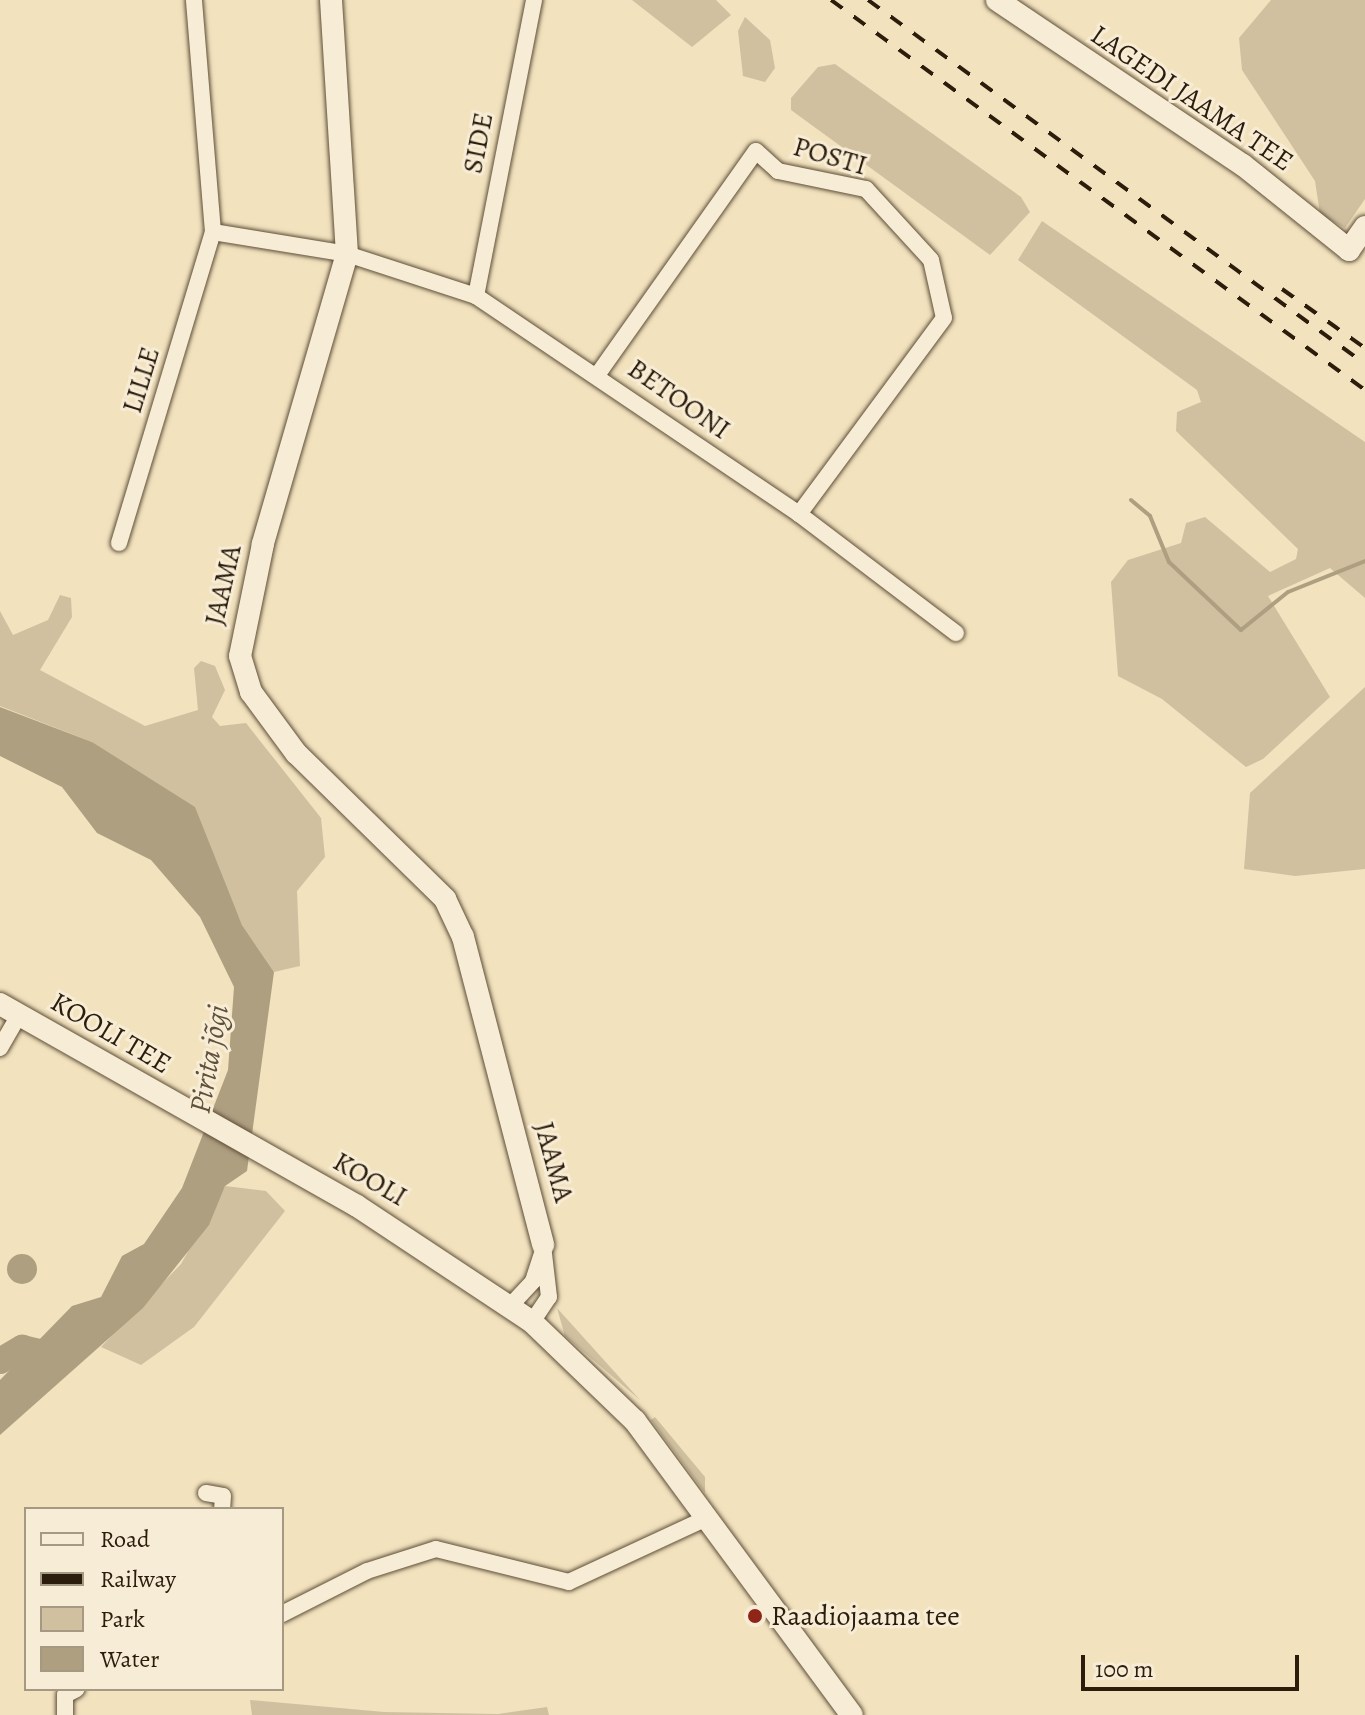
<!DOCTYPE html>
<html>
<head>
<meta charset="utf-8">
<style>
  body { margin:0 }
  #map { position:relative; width:1365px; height:1715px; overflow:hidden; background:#f2e2be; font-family:Alegreya,serif }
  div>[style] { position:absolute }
  .green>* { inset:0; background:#d0c0a0 }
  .water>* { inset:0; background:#ae9f81 }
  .round { border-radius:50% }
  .stream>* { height:4px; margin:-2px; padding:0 2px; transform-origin:2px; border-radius:2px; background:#ae9f81 }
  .river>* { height:26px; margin:-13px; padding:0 13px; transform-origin:13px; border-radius:13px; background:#ae9f81 }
  .roads { filter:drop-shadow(0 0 2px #5d4e38) drop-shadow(0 0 2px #5d4e38) }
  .street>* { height:16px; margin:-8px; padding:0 8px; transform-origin:8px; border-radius:8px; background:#f7ecd5 }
  .secondary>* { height:22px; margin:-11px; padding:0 11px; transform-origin:11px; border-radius:11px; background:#f7ecd5 }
  .rail>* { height:4px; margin-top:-2px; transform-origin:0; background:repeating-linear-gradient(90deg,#2b1c0b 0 14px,transparent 0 28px) }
  .dots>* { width:22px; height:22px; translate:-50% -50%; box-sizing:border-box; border:4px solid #f7ecd5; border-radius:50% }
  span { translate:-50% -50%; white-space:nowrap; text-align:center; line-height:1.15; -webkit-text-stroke:6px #f7ecd5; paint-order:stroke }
  .street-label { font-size:28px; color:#2b1c0b }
  .poi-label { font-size:28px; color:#2b1c0b }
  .left { translate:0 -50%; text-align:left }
  .water-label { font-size:30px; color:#5f503a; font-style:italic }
  .legend { position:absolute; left:24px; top:1507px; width:260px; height:184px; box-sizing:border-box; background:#f7ecd5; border:2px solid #a59984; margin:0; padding:10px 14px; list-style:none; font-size:24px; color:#2b1c0b }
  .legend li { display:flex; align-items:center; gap:16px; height:40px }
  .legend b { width:40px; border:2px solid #a59984 }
  .scale { position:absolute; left:1081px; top:1655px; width:218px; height:36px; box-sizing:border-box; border:4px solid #2b1c0b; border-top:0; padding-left:10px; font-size:24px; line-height:28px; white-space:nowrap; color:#2b1c0b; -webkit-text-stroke:6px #f7ecd5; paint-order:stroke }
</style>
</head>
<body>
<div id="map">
  <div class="green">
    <div style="clip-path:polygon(632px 0,716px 0,731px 15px,692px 47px)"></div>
    <div style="clip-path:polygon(1271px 0,1365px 0,1365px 199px,1345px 228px,1320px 214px,1315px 181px,1242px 70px,1239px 38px)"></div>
    <div style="clip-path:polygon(745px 17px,770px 40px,775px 68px,765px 82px,743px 76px,738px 31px)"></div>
    <div style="clip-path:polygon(835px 64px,1021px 197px,1030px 212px,990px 255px,791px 110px,791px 98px,818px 67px)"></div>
    <div style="clip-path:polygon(1042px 221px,1365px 442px,1365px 598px,1330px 568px,1268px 596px,1330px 697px,1263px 759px,1246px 767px,1162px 699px,1118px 676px,1111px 582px,1128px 560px,1181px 543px,1186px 523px,1205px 517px,1270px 572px,1296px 559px,1298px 549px,1176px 431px,1177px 412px,1201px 402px,1197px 390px,1018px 260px)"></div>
    <div style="clip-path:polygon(60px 595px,71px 598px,72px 617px,40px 670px,145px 726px,198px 710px,194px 668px,201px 661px,215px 666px,225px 690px,212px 717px,220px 726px,246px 723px,321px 818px,325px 857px,297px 891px,300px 966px,274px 972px,242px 925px,208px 845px,92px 742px,0 706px,0 611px,13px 635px,48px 620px)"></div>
    <div style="clip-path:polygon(1365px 687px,1365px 869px,1295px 876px,1244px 869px,1250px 793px)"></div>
    <div style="clip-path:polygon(225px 1186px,266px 1191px,285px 1211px,194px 1327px,141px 1365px,101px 1347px,181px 1264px)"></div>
    <div style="clip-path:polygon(557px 1308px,640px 1400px,565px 1336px)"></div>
    <div style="clip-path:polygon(655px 1417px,705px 1477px,705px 1493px,651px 1420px)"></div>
    <div style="clip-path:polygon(250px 1700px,384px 1712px,498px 1714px,547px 1707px,549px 1715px,252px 1715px)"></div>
  </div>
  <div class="water">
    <div style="clip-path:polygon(0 707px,92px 742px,195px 807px,242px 925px,274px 972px,247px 1171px,225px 1186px,209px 1225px,143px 1308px,0 1435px,0 1380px,72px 1306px,101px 1297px,122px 1256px,144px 1244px,182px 1188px,228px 1070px,234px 987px,200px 917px,151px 860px,97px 833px,62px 787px,0 756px)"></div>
    <div class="round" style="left:7px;top:1254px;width:30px;height:30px"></div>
  </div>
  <div class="stream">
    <div style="left:1131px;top:500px;width:25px;rotate:40deg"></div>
    <div style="left:1150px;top:516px;width:50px;rotate:67.6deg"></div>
    <div style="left:1169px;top:562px;width:99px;rotate:43.4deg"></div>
    <div style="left:1241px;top:630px;width:60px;rotate:-39deg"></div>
    <div style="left:1288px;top:592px;width:83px;rotate:-21.9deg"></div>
  </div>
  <div class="river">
    <div style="left:0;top:1361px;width:26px;rotate:-31deg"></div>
    <div style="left:22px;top:1348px;width:37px;rotate:13deg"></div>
  </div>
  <div class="roads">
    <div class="street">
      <div style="left:213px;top:232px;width:136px;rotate:9.3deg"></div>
      <div style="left:347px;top:254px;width:136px;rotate:18deg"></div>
      <div style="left:476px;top:296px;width:390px;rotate:34deg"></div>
      <div style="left:799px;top:514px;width:197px;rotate:37.2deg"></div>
      <div style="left:476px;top:296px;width:302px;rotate:-78.9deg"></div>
      <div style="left:598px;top:374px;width:273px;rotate:-54.7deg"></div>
      <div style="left:756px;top:151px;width:30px;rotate:42deg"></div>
      <div style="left:778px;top:171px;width:90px;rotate:11.6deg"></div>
      <div style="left:866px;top:189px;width:96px;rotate:47.5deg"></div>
      <div style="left:931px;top:260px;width:59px;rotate:77.4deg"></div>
      <div style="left:944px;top:318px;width:244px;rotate:126.5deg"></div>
      <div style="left:119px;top:543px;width:325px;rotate:-73.2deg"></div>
      <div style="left:213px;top:232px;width:233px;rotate:-94.7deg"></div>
      <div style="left:0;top:1048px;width:38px;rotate:-60deg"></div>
      <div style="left:511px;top:1305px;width:33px;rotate:-47deg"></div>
      <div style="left:533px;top:1281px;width:33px;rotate:-72deg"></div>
      <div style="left:532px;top:1322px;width:30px;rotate:-56deg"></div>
      <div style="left:549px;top:1297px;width:52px;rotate:-96.6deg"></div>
      <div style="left:206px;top:1493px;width:17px;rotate:10deg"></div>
      <div style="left:223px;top:1496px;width:13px;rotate:94deg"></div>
      <div style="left:282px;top:1614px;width:95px;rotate:-26.8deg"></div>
      <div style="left:367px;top:1571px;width:72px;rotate:-17.7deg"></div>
      <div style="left:436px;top:1549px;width:137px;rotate:13.9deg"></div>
      <div style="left:569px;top:1582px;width:154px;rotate:-24.9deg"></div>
      <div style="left:65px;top:1715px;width:20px;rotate:-90deg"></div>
      <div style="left:65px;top:1695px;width:13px;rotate:-27deg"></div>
    </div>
    <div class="secondary">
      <div style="left:331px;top:0;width:255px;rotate:86.4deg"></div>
      <div style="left:347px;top:254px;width:302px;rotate:106.2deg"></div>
      <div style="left:263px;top:544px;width:114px;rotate:101.6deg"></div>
      <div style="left:240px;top:656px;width:38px;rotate:73deg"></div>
      <div style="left:251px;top:692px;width:76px;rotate:53.6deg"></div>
      <div style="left:296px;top:753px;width:209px;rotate:44.4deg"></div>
      <div style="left:445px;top:899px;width:42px;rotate:64.7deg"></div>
      <div style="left:463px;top:937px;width:318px;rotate:75.4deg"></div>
      <div style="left:997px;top:0;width:296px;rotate:33.9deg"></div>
      <div style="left:1243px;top:165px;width:136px;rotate:38.7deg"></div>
      <div style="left:1349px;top:250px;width:28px;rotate:-55deg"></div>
      <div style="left:0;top:1004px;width:410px;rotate:29.5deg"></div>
      <div style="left:357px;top:1206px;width:210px;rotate:33.5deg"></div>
      <div style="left:532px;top:1322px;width:143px;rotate:43.9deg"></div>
      <div style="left:635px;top:1421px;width:365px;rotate:53.6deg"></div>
    </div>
  </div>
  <div class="rail">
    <div style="left:831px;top:0;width:661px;rotate:36.14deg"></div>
    <div style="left:868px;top:0;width:616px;rotate:36.22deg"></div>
    <div style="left:1282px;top:289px;width:102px;rotate:35.4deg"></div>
  </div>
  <div class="dots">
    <div style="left:755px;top:1616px;background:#8f2418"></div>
  </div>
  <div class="street-label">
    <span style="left:1192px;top:98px;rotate:34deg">LAGEDI JAAMA TEE</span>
    <span style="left:478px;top:143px;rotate:-79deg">SIDE</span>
    <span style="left:830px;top:156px;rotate:16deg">POSTI</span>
    <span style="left:141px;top:380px;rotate:-73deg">LILLE</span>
    <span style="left:679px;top:399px;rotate:35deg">BETOONI</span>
    <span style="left:223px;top:585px;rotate:-77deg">JAAMA</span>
    <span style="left:111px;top:1033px;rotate:30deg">KOOLI TEE</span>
    <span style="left:554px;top:1162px;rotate:75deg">JAAMA</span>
    <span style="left:370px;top:1179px;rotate:30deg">KOOLI</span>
  </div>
  <div class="poi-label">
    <span class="left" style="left:771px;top:1616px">Raadiojaama tee</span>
  </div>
  <div class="water-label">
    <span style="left:209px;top:1059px;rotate:-80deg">Pirita jõgi</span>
  </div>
  <ul class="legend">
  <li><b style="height:10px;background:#f7ecd5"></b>Road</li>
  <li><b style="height:10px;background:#2b1c0b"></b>Railway</li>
  <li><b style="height:22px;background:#d0c0a0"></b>Park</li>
  <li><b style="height:22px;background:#ae9f81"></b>Water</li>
  </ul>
  <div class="scale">100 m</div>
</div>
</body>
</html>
